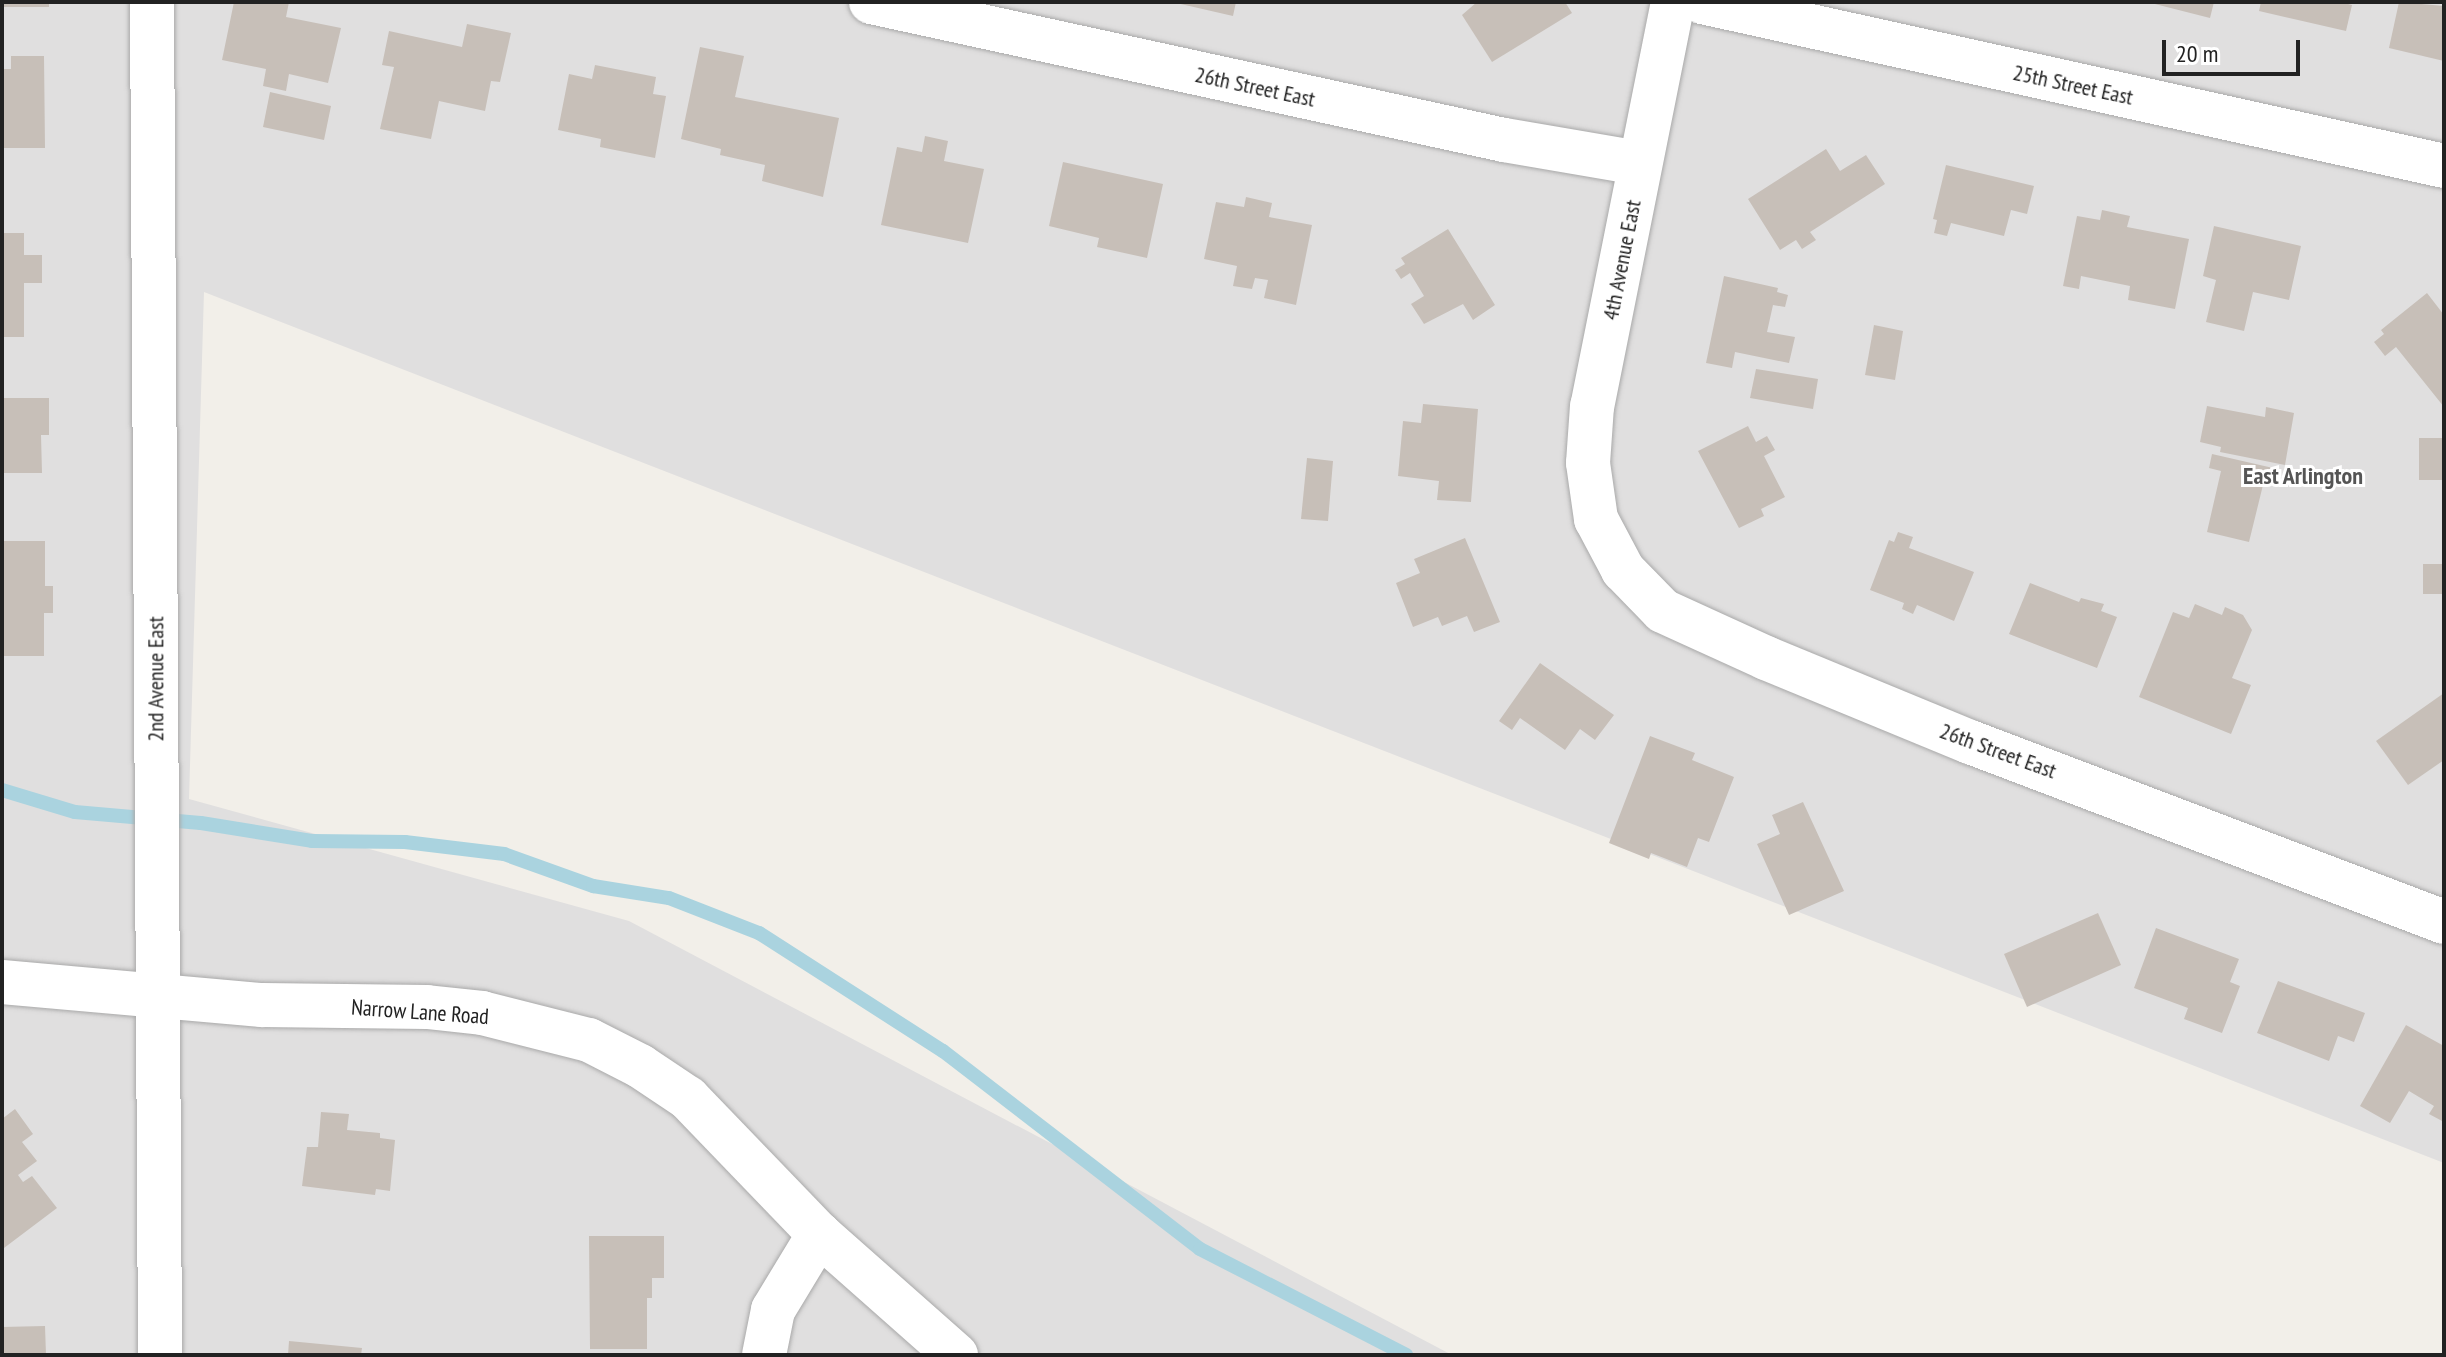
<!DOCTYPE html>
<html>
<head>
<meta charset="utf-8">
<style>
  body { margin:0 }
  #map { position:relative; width:2446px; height:1357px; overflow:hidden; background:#f2efe9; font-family:"PT Sans Narrow",sans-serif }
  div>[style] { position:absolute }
  .residential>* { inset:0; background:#e0dfdf }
  .stream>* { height:14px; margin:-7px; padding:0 7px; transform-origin:7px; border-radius:7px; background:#aad3df }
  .building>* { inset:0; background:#c7bfb8 }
  .roads { filter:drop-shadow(0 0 2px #a9a9a9) drop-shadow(0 0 2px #a9a9a9) }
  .minor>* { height:44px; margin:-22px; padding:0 22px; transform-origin:22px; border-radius:22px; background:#fff }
  .tertiary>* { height:44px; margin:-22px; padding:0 22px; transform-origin:22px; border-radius:22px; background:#fff }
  span { translate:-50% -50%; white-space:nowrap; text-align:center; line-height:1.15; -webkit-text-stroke:6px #fff; paint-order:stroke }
  .street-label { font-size:22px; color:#222 }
  .neighbourhood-label { font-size:24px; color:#555; font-weight:700 }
  .frame { position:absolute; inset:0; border:4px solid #222; pointer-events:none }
  .scale { position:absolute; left:2162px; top:40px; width:138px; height:36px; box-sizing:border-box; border:4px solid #222; border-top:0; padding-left:10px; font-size:24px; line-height:28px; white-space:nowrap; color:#222; -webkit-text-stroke:6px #fff; paint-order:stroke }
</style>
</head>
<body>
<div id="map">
  <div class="residential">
    <div style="clip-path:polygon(2px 2px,2444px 2px,2444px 1163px,204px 292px,189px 799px,629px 921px,1452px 1355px,2px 1355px)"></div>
  </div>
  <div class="stream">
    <div style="left:2px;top:790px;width:76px;rotate:16.8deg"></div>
    <div style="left:75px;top:812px;width:126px;rotate:5deg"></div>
    <div style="left:201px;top:823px;width:112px;rotate:9.2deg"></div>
    <div style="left:312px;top:841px;width:93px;rotate:0.6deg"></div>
    <div style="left:405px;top:842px;width:100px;rotate:6.9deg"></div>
    <div style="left:504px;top:854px;width:95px;rotate:19.8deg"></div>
    <div style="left:593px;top:886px;width:77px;rotate:9deg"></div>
    <div style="left:669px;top:898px;width:97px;rotate:21.3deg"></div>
    <div style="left:759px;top:933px;width:219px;rotate:32.7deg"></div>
    <div style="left:943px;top:1051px;width:324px;rotate:37.6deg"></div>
    <div style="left:1200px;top:1249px;width:232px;rotate:27.2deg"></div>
  </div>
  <div class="building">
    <div style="clip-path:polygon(2px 2px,49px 2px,49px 7px,2px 7px)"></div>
    <div style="clip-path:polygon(234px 2px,289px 2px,286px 17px,341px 28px,328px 83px,289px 74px,286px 91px,263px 86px,266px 69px,222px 60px)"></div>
    <div style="clip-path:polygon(1172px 2px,1236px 2px,1233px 16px)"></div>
    <div style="clip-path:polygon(1477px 2px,1565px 2px,1572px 13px,1492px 62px,1462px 15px)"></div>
    <div style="clip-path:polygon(2147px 2px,2214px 2px,2210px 18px)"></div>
    <div style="clip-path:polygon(2261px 2px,2340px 2px,2352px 5px,2346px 31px,2259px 11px)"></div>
    <div style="clip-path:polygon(2399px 2px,2444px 6px,2444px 61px,2389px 48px)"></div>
    <div style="clip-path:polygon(467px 24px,511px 33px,500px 82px,491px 81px,485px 111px,439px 101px,431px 139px,380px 129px,394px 67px,382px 65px,389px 31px,462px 47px)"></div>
    <div style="clip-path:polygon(700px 47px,744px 56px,735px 97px,839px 118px,823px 197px,762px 181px,765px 165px,720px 155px,721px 149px,681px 139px)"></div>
    <div style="clip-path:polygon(11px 56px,44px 56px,45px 148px,2px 148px,2px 69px,11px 69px)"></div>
    <div style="clip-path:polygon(595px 65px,656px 77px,653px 94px,666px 96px,655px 158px,600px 147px,601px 139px,558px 130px,569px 74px,592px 79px)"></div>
    <div style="clip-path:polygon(270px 92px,331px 106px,324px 140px,263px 127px)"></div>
    <div style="clip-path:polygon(925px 136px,948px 141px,944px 161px,984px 169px,968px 243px,881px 225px,897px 147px,922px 152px)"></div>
    <div style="clip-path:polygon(1826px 149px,1840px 171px,1866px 155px,1885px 184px,1810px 232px,1816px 240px,1802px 249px,1796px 240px,1780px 250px,1748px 199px)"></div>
    <div style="clip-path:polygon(1063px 162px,1163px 184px,1147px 258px,1097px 247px,1099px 238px,1049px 226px)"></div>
    <div style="clip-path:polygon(1946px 165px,2034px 186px,2027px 214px,2011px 210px,2004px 236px,1951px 223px,1947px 236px,1934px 233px,1937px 220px,1933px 219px)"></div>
    <div style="clip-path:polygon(1246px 197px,1272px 203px,1269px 217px,1312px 225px,1296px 305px,1264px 298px,1268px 280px,1255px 278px,1252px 289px,1233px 286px,1237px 266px,1204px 259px,1216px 202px,1244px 207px)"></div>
    <div style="clip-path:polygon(2102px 210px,2130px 216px,2127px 227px,2189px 239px,2175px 309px,2128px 300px,2130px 286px,2081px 276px,2079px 289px,2063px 286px,2077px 216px,2100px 220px)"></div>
    <div style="clip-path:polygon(2214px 226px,2301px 246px,2289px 300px,2253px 292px,2244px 331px,2206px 322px,2216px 280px,2203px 276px)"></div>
    <div style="clip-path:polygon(1448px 229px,1495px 305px,1473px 320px,1463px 304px,1424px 324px,1411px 304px,1424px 296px,1410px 273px,1401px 279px,1395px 270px,1405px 264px,1401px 258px)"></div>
    <div style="clip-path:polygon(2px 233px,24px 233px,24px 255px,42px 255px,42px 283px,24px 283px,24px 337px,2px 337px)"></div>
    <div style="clip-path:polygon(1724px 276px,1778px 288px,1777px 292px,1788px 295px,1785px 307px,1773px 305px,1767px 332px,1795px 337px,1789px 363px,1735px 352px,1732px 368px,1706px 363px)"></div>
    <div style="clip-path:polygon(2427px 293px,2444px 315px,2444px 407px,2396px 347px,2385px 356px,2374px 342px,2384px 334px,2381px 330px)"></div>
    <div style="clip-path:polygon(1874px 325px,1903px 331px,1895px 380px,1865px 375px)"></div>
    <div style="clip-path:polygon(1756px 369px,1818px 379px,1813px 409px,1750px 398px)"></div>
    <div style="clip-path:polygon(2px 398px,49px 398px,49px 435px,41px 435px,42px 473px,2px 473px)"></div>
    <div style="clip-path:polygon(1423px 404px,1478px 409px,1471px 502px,1437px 500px,1439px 481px,1398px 476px,1403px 421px,1421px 423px)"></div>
    <div style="clip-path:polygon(2207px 406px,2265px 417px,2266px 407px,2294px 413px,2285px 465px,2220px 452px,2221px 447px,2200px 442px)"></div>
    <div style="clip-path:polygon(1748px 426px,1756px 442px,1767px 436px,1775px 450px,1764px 456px,1785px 497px,1761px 509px,1764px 516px,1739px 528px,1698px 451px)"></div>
    <div style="clip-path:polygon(2419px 438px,2444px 438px,2444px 480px,2419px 480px)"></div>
    <div style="clip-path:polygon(2212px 454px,2273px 468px,2269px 483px,2264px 481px,2249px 542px,2207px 532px,2221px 471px,2209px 468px)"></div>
    <div style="clip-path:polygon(1307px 458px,1333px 461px,1328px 521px,1301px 519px)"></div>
    <div style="clip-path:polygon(1898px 532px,1913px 537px,1909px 548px,1974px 572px,1954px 621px,1917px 605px,1913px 614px,1902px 609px,1904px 603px,1870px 590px,1889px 540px,1894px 542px)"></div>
    <div style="clip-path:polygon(1465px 538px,1500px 622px,1474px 632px,1467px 616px,1442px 626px,1438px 617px,1413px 627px,1396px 583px,1420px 573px,1414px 559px)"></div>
    <div style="clip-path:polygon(2px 541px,45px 541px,45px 586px,53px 586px,53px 613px,44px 613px,44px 656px,2px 656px)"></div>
    <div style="clip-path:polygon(2423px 564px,2444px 564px,2444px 594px,2423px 594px)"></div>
    <div style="clip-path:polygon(2030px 583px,2079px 602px,2081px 598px,2104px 604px,2101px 611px,2117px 617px,2097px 668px,2009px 634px)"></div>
    <div style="clip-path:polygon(2195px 604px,2222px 615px,2225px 607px,2243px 615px,2252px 630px,2232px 678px,2251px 685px,2231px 734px,2139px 697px,2173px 612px,2189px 618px)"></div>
    <div style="clip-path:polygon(1540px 663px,1614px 715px,1595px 740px,1580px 729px,1565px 750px,1520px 718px,1512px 730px,1499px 721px)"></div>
    <div style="clip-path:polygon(2444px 693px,2444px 760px,2408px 785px,2376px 741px)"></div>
    <div style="clip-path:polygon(1650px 736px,1695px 753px,1692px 760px,1734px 777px,1709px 842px,1698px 838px,1687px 867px,1651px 853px,1649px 859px,1609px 843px)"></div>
    <div style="clip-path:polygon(1803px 802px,1844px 891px,1789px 915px,1757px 844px,1780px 834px,1772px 815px)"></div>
    <div style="clip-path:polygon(2098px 913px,2121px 965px,2027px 1007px,2004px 954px)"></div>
    <div style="clip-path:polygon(2156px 928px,2239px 959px,2230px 982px,2240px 986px,2222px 1033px,2184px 1019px,2188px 1008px,2134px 988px)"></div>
    <div style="clip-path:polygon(2278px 981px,2365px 1013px,2354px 1042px,2338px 1036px,2329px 1061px,2257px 1033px)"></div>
    <div style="clip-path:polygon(2406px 1025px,2444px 1046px,2444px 1122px,2429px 1114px,2434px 1106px,2409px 1091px,2390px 1123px,2360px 1106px)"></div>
    <div style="clip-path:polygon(15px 1109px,33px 1134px,22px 1142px,37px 1161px,18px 1175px,23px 1182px,32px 1176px,57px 1208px,4px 1248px,2px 1119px)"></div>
    <div style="clip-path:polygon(321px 1112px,349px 1114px,347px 1130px,380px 1133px,380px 1138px,395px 1140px,390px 1191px,376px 1189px,375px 1195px,302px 1186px,307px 1147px,318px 1147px)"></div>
    <div style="clip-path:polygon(589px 1236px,664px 1236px,664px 1278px,652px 1278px,652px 1298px,647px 1298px,647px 1349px,590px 1349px)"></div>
    <div style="clip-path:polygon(45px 1326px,46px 1355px,2px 1355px,2px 1327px)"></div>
    <div style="clip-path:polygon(289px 1341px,362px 1348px,361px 1355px,288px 1355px)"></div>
  </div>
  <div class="roads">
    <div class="minor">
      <div style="left:871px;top:2px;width:648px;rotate:12.3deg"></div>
      <div style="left:1504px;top:140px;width:137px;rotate:9.7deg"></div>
      <div style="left:1673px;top:2px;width:412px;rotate:101.3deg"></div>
      <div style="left:1592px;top:406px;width:57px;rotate:94deg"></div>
      <div style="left:1588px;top:463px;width:57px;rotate:81.9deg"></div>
      <div style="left:1596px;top:519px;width:58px;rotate:62.1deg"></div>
      <div style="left:1623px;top:570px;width:57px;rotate:45.7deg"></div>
      <div style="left:1663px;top:611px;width:113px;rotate:24.5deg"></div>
      <div style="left:1766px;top:658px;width:221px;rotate:22.4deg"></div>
      <div style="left:1970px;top:742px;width:507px;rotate:20.79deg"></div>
      <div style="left:1702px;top:2px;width:760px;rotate:12.46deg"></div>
      <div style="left:2px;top:982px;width:261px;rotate:5.1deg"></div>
      <div style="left:262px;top:1005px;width:165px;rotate:0.7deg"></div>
      <div style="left:427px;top:1007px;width:55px;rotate:6.2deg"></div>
      <div style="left:482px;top:1013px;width:110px;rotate:14.2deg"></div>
      <div style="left:589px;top:1040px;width:57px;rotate:27deg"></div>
      <div style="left:640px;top:1066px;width:58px;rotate:33.7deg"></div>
      <div style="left:688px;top:1098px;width:189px;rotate:46.1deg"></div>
      <div style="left:819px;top:1234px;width:183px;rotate:41.5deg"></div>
      <div style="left:764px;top:1355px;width:46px;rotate:-78.7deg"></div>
      <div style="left:773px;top:1310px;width:89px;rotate:-58.8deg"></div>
    </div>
    <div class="tertiary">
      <div style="left:152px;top:2px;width:1353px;rotate:89.66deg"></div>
    </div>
  </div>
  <div class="street-label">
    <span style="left:2073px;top:85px;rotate:12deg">25th Street East</span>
    <span style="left:1255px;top:87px;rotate:12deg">26th Street East</span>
    <span style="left:1622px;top:260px;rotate:-79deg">4th Avenue East</span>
    <span style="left:156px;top:679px;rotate:-90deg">2nd Avenue East</span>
    <span style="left:1998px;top:751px;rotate:20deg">26th Street East</span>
    <span style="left:420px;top:1012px;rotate:4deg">Narrow Lane Road</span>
  </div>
  <div class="neighbourhood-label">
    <span style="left:2303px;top:476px">East Arlington</span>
  </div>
  <div class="frame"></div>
  <div class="scale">20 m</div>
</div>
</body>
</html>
